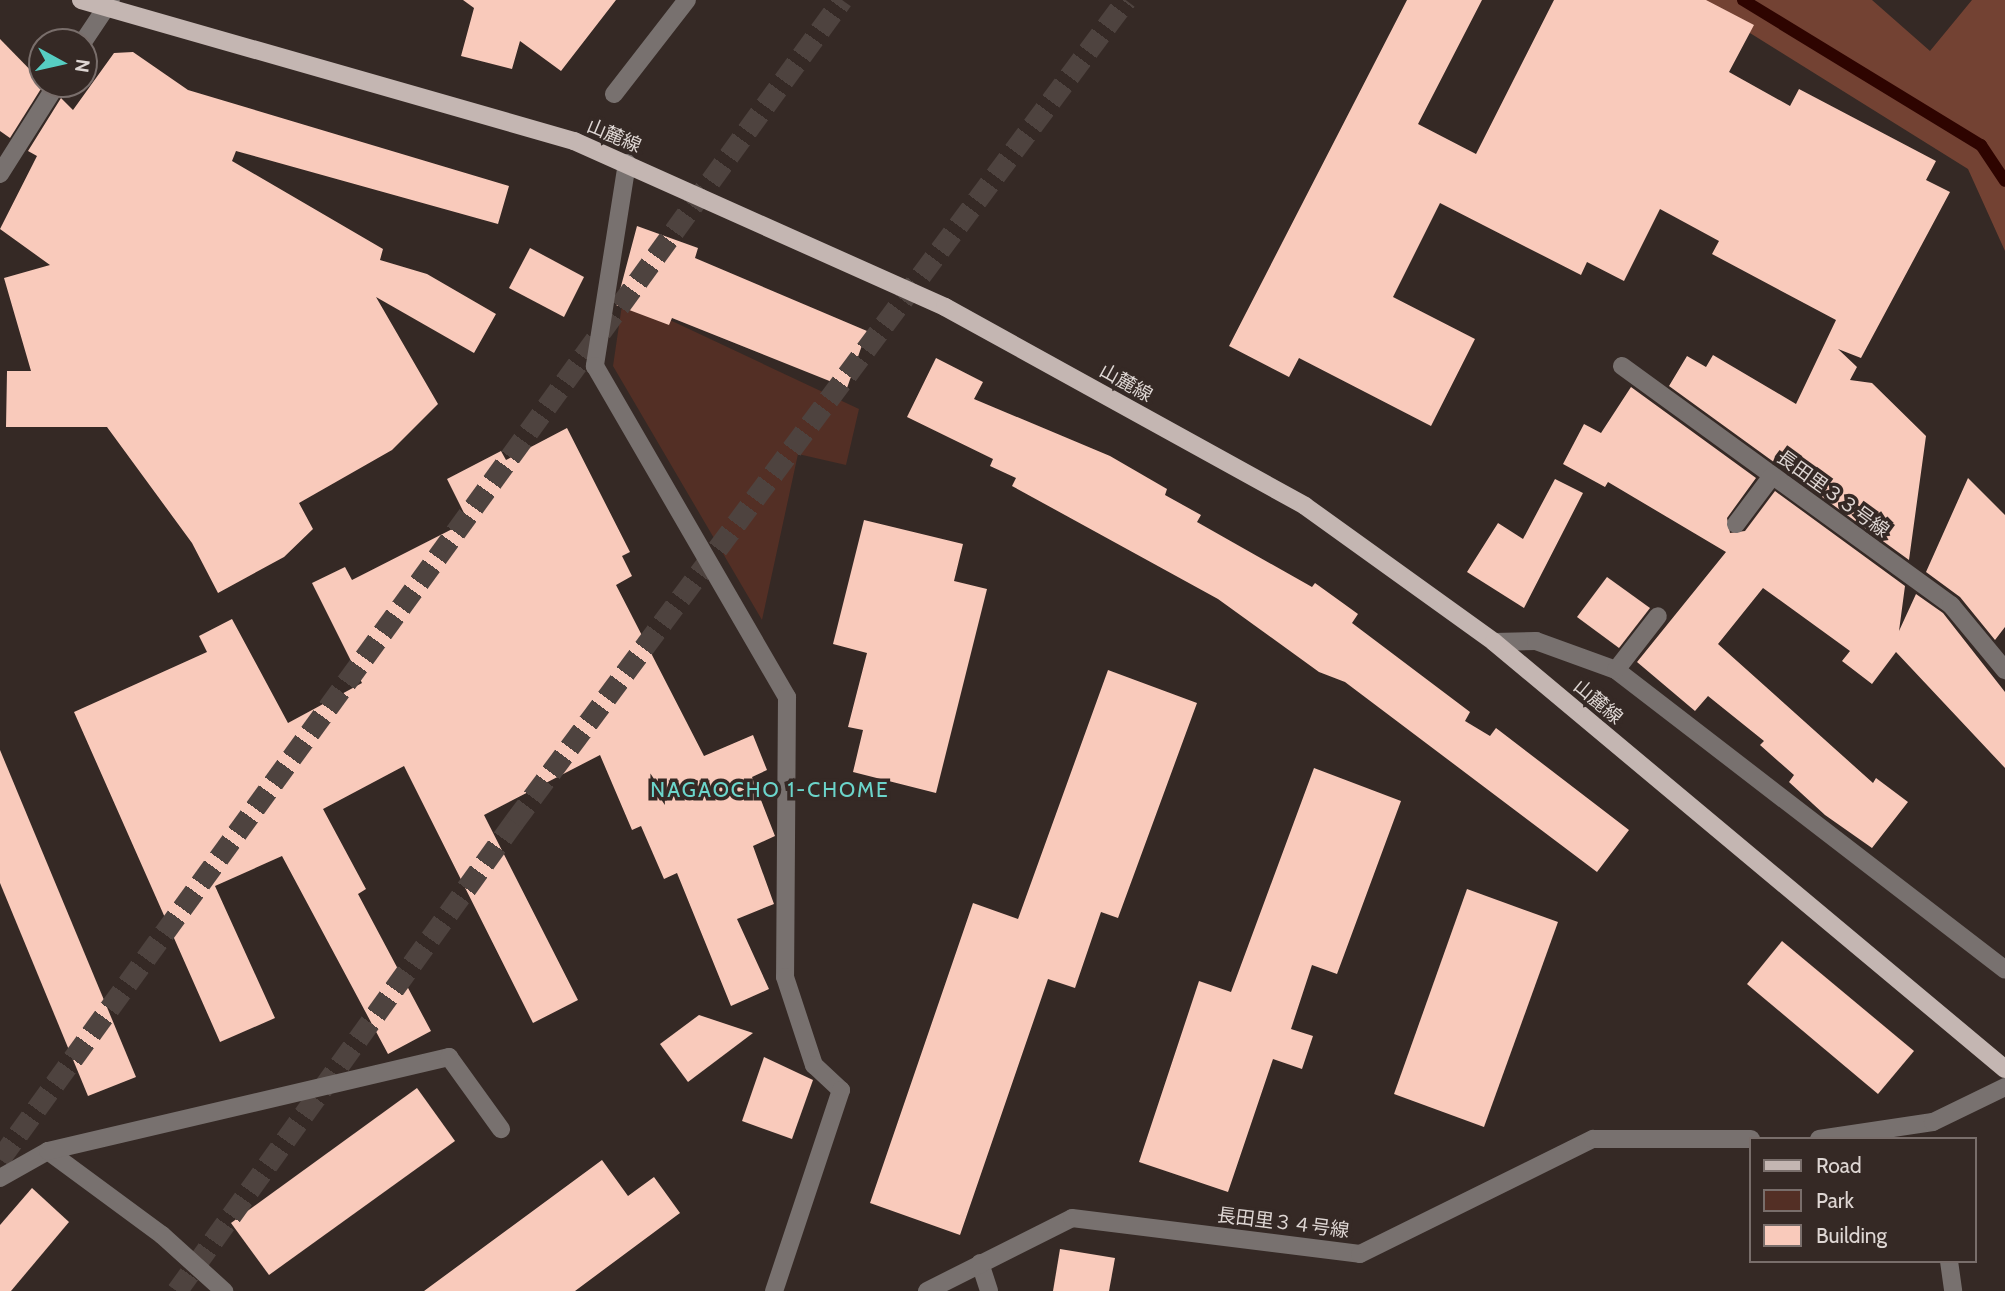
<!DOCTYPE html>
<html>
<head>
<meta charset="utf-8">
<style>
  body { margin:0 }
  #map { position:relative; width:2005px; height:1291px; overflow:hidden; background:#352925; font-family:Cabin,"Noto Sans JP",sans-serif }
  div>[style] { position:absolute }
  .green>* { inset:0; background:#532f25 }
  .forest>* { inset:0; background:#734233 }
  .stream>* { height:12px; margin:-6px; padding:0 6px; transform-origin:6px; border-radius:6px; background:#2e0400 }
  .building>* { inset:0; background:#f9cabb }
  .highway-tunnel>* { height:21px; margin-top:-10.5px; transform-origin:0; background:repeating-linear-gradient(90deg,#4e433f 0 21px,transparent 0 31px) }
  .minor>* { height:18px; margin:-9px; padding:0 9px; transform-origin:9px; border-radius:9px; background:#78716f }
  .major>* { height:18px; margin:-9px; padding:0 9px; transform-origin:9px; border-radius:9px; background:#c4b6b2 }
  span { translate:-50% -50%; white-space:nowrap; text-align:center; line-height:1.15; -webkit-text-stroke:7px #352925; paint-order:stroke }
  .street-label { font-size:19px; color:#ded6d3 }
  .neighbourhood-label { font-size:21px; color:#6bd5cb; letter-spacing:2px }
  .legend { position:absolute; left:1749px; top:1137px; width:228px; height:126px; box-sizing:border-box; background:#352925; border:2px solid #796e6b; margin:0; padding:9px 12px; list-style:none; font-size:21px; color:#ded6d3 }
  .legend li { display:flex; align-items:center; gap:14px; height:35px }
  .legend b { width:35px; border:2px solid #796e6b }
  .north { position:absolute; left:28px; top:28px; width:70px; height:70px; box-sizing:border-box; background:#352925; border:2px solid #796e6b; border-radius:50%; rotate:98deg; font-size:19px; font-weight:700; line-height:28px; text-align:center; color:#ded6d3 }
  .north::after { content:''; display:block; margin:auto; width:24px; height:32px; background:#56cec3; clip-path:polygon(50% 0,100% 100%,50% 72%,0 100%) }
</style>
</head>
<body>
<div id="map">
  <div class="green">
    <div style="clip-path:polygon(623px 298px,859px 409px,846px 465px,798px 454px,762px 620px,613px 366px)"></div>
  </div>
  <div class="forest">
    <div style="clip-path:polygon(1697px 0,1872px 0,1930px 51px,1972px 0,2005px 0,2005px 251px,1968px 169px)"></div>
  </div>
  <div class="stream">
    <div style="left:1743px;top:0;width:279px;rotate:31.4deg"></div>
    <div style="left:1981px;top:145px;width:43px;rotate:56.3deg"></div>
  </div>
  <div class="building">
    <div style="clip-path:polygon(463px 0,616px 0,561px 71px,520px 41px,512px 69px,461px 56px,474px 8px)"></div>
    <div style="clip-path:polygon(1407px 0,1482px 0,1418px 124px,1476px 154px,1554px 0,1706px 0,1754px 25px,1729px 72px,1790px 106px,1799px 89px,1936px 161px,1926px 180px,1950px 192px,1861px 358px,1838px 349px,1857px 367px,1850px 380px,1872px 383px,1926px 436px,1909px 560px,1669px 386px,1687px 356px,1706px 367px,1713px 355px,1796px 404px,1836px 320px,1712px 254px,1719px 241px,1660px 209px,1624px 281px,1587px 262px,1581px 275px,1440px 203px,1393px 297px,1475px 339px,1431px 426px,1299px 358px,1289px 377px,1229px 346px)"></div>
    <div style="clip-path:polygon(0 39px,44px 84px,10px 138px,0 131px)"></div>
    <div style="clip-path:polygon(133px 52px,188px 90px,509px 186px,498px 224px,236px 151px,232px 161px,383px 249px,380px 260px,427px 274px,496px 314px,474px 353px,376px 297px,438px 404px,392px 450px,299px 503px,313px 529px,284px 557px,218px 593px,192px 543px,107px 427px,6px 427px,7px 371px,31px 371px,4px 278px,50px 265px,0 229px,37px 156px,28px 151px,61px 98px,73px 110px,114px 53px)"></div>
    <div style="clip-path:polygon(637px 226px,698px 248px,695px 258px,867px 331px,847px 388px,672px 318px,669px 325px,616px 305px)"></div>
    <div style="clip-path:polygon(530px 248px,584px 277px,564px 317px,509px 288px)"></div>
    <div style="clip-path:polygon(936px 358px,983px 382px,974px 399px,1110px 456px,1167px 489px,1165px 495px,1201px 515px,1197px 522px,1312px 587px,1315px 583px,1358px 614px,1352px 623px,1470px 712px,1465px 721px,1490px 736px,1496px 728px,1629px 830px,1597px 872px,1345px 682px,1319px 672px,1218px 599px,1012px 486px,1016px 478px,990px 466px,993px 459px,907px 417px)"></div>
    <div style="clip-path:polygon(1631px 387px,1756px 478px,1727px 518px,1730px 533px,1745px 531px,1775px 491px,1905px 586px,1899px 631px,1916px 594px,1943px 613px,2005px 692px,2005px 768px,1896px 652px,1872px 684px,1842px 661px,1850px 651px,1763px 588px,1718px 644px,1873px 783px,1876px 778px,1908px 802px,1872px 848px,1825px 815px,1789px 782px,1794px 775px,1760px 745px,1764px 741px,1708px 696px,1695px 711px,1637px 662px,1726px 552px,1608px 482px,1605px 487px,1563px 464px,1584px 424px,1601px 433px)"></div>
    <div style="clip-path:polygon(567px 428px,630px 552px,622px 556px,632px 576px,616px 585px,704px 756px,753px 735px,767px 770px,752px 777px,775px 836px,753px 846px,774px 904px,737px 919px,769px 989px,731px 1006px,677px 873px,664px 879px,641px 826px,632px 830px,600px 755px,484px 815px,578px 1000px,533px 1023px,404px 766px,323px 809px,366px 889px,358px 894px,431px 1031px,388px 1054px,282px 856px,215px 886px,275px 1018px,220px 1042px,74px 712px,207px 652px,199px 636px,232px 619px,288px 723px,362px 683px,312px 583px,345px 567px,352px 580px,468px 521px,447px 479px,501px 451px,506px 460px)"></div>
    <div style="clip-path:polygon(1968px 478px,2005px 515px,2005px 627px,1995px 640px,1960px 597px,1926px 572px)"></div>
    <div style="clip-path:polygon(1555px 479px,1583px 493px,1524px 608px,1467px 572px,1498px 523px,1523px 539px)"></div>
    <div style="clip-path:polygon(864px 520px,963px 544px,954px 581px,987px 589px,936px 793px,853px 772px,863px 730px,848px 727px,867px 653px,833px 644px)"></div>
    <div style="clip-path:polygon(1607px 577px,1650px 608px,1619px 648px,1577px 617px)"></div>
    <div style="clip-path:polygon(1108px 670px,1197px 703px,1118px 918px,1101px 912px,1075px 988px,1048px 979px,960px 1235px,870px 1203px,973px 903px,1018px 919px)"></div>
    <div style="clip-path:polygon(0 750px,136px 1077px,88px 1096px,0 883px)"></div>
    <div style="clip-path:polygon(1314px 768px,1401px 801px,1337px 974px,1312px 965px,1291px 1029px,1313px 1036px,1302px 1069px,1273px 1059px,1228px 1192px,1139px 1162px,1199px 981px,1231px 992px)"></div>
    <div style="clip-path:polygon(1467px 889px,1558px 922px,1484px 1127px,1394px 1094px)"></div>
    <div style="clip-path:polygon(1782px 941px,1914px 1051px,1878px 1094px,1747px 984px)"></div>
    <div style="clip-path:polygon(699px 1015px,753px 1033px,688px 1082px,660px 1044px)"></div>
    <div style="clip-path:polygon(764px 1057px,813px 1080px,792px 1139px,742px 1121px)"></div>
    <div style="clip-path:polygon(417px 1088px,455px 1141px,269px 1275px,231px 1223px)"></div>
    <div style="clip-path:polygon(602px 1160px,628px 1196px,654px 1177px,680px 1213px,575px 1291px,424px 1291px)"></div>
    <div style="clip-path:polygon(32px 1188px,69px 1222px,11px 1291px,0 1291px,0 1225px)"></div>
    <div style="clip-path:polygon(1060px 1249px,1115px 1258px,1109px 1291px,1053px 1291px)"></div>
  </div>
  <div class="highway-tunnel">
    <div style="left:0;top:1159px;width:1433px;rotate:-54deg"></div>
    <div style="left:177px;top:1291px;width:578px;rotate:-54.3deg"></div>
    <div style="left:514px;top:822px;width:1025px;rotate:-53.33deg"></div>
  </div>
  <div class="minor">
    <div style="left:83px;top:42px;width:50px;rotate:-56.3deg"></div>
    <div style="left:614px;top:94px;width:119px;rotate:-52.2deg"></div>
    <div style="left:627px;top:163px;width:206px;rotate:99deg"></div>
    <div style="left:595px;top:366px;width:383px;rotate:59.9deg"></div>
    <div style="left:787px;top:697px;width:280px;rotate:90.4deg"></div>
    <div style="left:785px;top:977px;width:93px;rotate:71.8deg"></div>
    <div style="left:814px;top:1065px;width:37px;rotate:43deg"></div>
    <div style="left:841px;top:1090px;width:212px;rotate:108.4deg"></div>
    <div style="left:0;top:174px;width:107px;rotate:-57.7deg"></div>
    <div style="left:1622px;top:366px;width:407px;rotate:36deg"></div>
    <div style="left:1951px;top:605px;width:85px;rotate:50.3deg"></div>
    <div style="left:1736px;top:524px;width:60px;rotate:-53.1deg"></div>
    <div style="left:1494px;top:642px;width:42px;rotate:-1.4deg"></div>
    <div style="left:1536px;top:641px;width:85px;rotate:19.9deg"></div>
    <div style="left:1616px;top:670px;width:491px;rotate:37.6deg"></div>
    <div style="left:1616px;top:670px;width:68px;rotate:-52.1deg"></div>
    <div style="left:1819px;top:1139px;width:115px;rotate:-8.5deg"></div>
    <div style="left:1933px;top:1122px;width:80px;rotate:-25.9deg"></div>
    <div style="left:48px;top:1151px;width:142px;rotate:36.4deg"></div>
    <div style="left:162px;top:1235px;width:84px;rotate:42.1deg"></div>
    <div style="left:0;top:1178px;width:55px;rotate:-29.4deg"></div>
    <div style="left:48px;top:1151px;width:412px;rotate:-13.2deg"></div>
    <div style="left:449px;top:1057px;width:89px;rotate:54.2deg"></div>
    <div style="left:1949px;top:1261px;width:30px;rotate:82deg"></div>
    <div style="left:980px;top:1263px;width:29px;rotate:72deg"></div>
    <div style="left:927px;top:1291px;width:162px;rotate:-26.7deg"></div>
    <div style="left:1072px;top:1218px;width:290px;rotate:7.1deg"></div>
    <div style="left:1360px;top:1254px;width:260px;rotate:-26.3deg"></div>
    <div style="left:1593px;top:1139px;width:158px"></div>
  </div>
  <div class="major">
    <div style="left:81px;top:0;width:513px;rotate:15.96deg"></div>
    <div style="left:574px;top:141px;width:406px;rotate:24.1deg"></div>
    <div style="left:945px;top:307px;width:411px;rotate:28.9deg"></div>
    <div style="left:1305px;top:506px;width:233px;rotate:35.7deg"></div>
    <div style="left:1494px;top:642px;width:666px;rotate:39.88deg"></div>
  </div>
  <div class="street-label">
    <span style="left:614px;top:136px;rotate:23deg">山麓線</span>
    <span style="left:1126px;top:383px;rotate:29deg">山麓線</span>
    <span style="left:1833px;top:494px;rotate:36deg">長田里３３号線</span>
    <span style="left:1598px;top:702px;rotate:40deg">山麓線</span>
    <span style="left:1283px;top:1223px;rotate:7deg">長田里３４号線</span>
  </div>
  <div class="neighbourhood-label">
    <span style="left:770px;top:790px">NAGAOCHO 1-CHOME</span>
  </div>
  <ul class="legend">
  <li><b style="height:9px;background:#c4b6b2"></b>Road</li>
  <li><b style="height:19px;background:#532f25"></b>Park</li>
  <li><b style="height:19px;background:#f9cabb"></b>Building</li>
  </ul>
  <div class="north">N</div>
</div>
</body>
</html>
